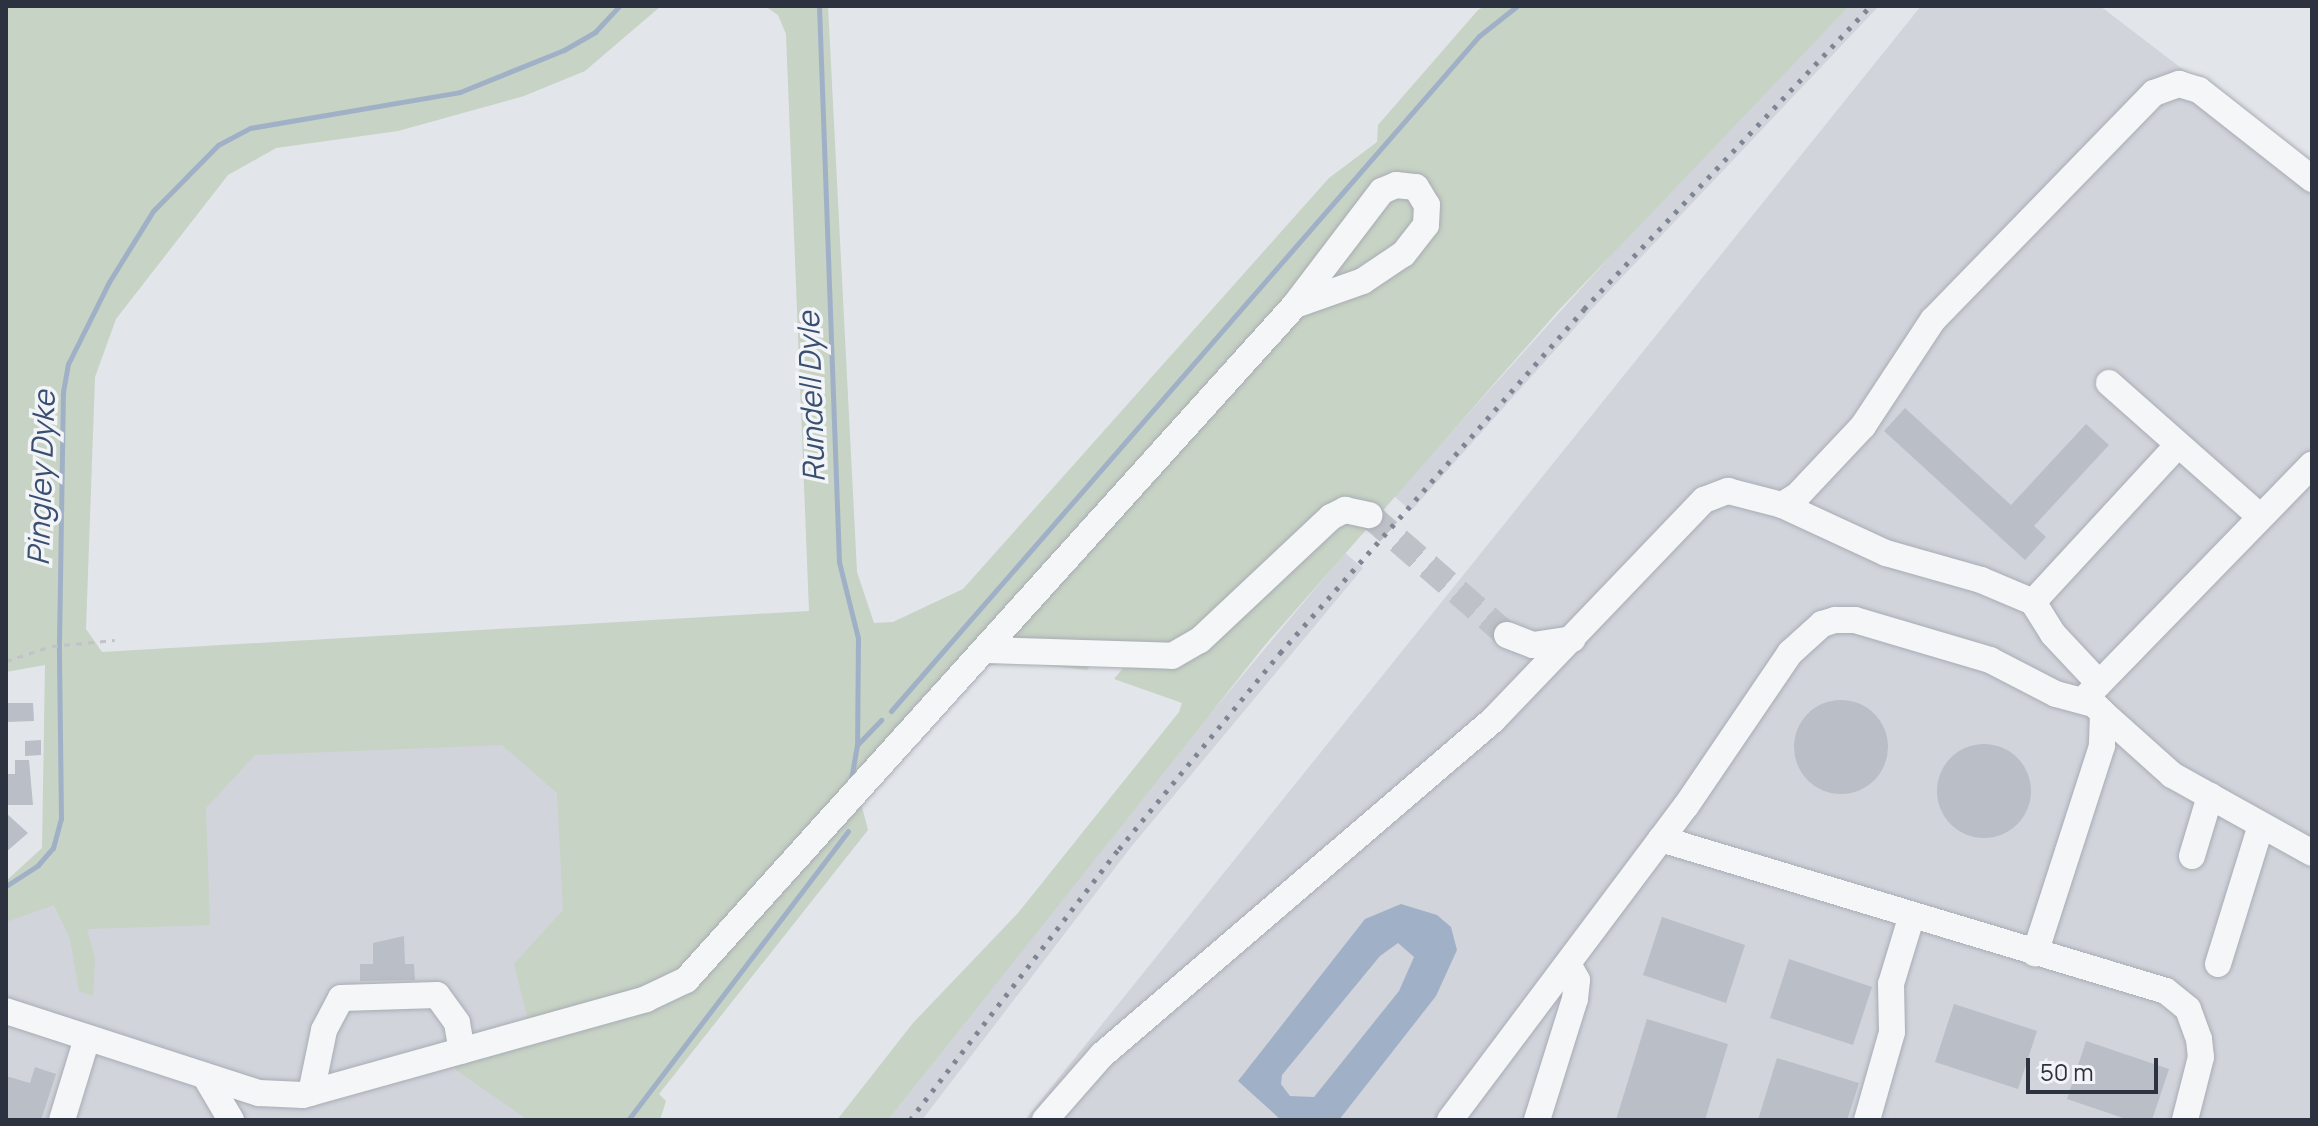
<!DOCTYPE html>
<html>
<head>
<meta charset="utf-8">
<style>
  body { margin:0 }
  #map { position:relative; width:2318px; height:1126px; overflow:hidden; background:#e2e5ea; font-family:Manrope,sans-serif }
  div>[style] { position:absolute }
  .built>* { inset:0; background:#d1d4db }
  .green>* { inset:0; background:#c7d3c4 }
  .water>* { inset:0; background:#a0b1c7 }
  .stream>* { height:5px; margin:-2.5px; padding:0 2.5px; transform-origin:2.5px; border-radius:2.5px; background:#a0b1c7 }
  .building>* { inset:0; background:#babec6 }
  .round { border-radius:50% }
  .minor-tunnel>* { height:26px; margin-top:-13px; transform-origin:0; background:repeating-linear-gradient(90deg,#bec1c8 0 26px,transparent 0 39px) }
  .path>* { height:3px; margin-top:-1.5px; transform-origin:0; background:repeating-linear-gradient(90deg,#c1c3c8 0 6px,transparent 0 12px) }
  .roads { filter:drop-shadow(0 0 2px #a8acb4) drop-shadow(0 0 2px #a8acb4) }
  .minor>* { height:26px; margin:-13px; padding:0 13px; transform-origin:13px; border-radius:13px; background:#f5f6f8 }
  .rail>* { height:5px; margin-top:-2.5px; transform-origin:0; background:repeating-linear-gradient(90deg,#7d8492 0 4px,transparent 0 12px) }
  span { translate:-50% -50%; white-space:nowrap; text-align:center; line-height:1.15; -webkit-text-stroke:7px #f2f4f7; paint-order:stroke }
  .water-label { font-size:30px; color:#394f71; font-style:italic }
  .frame { position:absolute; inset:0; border:8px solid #2c3240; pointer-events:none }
  .scale { position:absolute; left:2026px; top:1058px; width:132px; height:36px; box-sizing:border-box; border:4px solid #2c3240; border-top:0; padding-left:10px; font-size:24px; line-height:28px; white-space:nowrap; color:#2c3240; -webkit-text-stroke:6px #f2f4f7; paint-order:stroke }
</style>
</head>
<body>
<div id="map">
  <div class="built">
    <div style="clip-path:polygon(1849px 6px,1879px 6px,1591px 310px,1411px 511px,1394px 496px,1669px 191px)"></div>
    <div style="clip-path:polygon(1921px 6px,2100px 6px,2312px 168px,2312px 1120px,1025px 1120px)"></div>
    <div style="clip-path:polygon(1345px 553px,1363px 568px,1131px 847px,922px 1120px,888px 1120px,1175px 756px)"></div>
    <div style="clip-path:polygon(624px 668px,638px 1120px,6px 1120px,6px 905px,56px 881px,82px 700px)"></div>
  </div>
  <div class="green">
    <div style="clip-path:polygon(6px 6px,661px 6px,585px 71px,524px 96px,398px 131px,276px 148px,228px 175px,116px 319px,95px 377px,86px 629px,102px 652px,809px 611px,786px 34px,778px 15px,765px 6px,828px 6px,857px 572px,874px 623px,893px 622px,963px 589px,1329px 178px,1377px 142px,1378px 125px,1478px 10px,1485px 6px,1849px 6px,1557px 312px,1265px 645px,888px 1120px,837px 1120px,913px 1023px,1018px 913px,1179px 712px,1182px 703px,1114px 679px,1144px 643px,1111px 642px,1087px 670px,1013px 662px,980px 667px,861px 803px,868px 830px,659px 1094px,666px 1101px,660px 1120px,528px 1120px,456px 1070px,457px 1063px,533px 1040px,514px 964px,563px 910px,557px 793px,502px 745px,255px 755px,206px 808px,210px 925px,87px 929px,95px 959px,93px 996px,79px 991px,70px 939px,54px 905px,6px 922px,6px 881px,42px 848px,45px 665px,6px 672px)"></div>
  </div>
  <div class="water">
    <div style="clip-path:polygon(evenodd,1401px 904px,1437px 915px,1451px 927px,1457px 950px,1436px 996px,1339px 1120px,1281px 1120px,1238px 1081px,1365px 919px,1401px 904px,1398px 943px,1414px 957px,1399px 991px,1314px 1097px,1290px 1096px,1281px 1084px,1282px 1075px,1380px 956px,1398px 943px)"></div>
  </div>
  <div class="stream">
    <div style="left:819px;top:6px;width:556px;rotate:87.94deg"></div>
    <div style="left:839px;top:562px;width:78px;rotate:76deg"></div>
    <div style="left:858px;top:638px;width:107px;rotate:90.5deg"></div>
    <div style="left:857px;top:745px;width:39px;rotate:100deg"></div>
    <div style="left:891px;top:711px;width:895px;rotate:-48.94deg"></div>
    <div style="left:1479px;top:36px;width:48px;rotate:-38.3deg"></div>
    <div style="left:857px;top:745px;width:35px;rotate:-46deg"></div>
    <div style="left:6px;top:886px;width:38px;rotate:-33deg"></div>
    <div style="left:38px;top:865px;width:23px;rotate:-49deg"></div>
    <div style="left:53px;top:848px;width:30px;rotate:-75deg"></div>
    <div style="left:61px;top:819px;width:175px;rotate:-90.7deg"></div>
    <div style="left:59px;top:644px;width:252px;rotate:-89.1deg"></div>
    <div style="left:63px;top:392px;width:28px;rotate:-80deg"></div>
    <div style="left:68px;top:364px;width:92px;rotate:-63.4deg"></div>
    <div style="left:109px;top:282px;width:84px;rotate:-58.2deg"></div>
    <div style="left:153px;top:211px;width:93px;rotate:-45.4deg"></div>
    <div style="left:218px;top:145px;width:36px;rotate:-28deg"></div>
    <div style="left:250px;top:128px;width:213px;rotate:-9.7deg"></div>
    <div style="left:460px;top:92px;width:112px;rotate:-22deg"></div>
    <div style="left:564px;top:50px;width:36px;rotate:-30deg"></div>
    <div style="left:595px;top:32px;width:35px;rotate:-47deg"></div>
    <div style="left:628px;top:1120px;width:363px;rotate:-52.7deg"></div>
  </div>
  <div class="building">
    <div style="clip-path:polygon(1905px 408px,2011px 505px,2086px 424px,2109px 445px,2034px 526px,2046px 537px,2025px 560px,1884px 431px)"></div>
    <div class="round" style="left:1794px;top:700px;width:94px;height:94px"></div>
    <div style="clip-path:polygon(6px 703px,33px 703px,34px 721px,6px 722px)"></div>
    <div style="clip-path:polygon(41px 740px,41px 755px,25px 756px,25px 741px)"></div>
    <div class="round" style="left:1937px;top:744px;width:94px;height:94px"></div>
    <div style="clip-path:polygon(15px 760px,29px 760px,33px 805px,6px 805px,6px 774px,15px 774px)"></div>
    <div style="clip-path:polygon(6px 813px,28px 833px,6px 852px)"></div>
    <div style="clip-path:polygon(1662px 917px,1745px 945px,1726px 1003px,1643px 975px)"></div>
    <div style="clip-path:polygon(404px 936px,405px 964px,414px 964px,415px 980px,360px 981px,360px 964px,373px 964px,373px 943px)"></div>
    <div style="clip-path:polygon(1789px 959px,1872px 987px,1853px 1045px,1770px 1018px)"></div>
    <div style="clip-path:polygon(1954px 1004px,2037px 1031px,2018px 1089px,1935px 1062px)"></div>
    <div style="clip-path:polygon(1647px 1019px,1728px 1044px,1705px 1120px,1616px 1120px)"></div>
    <div style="clip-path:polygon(2086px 1041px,2169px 1069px,2152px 1120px,2129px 1120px,2067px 1099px)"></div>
    <div style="clip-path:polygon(1777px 1058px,1859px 1083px,1847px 1120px,1758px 1120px)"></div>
    <div style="clip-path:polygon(35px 1067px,56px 1074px,41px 1120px,6px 1120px,6px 1076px,30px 1083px)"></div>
  </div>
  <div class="minor-tunnel">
    <div style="left:1369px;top:515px;width:183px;rotate:41deg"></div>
  </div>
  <div class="path">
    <div style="left:6px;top:661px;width:48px;rotate:-18.1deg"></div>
    <div style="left:52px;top:646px;width:63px;rotate:-5.4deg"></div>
  </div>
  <div class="roads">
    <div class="minor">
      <div style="left:2109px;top:383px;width:199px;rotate:41.5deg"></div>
      <div style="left:1782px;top:505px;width:115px;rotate:24.8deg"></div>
      <div style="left:1886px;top:553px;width:99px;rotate:15.9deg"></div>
      <div style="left:1981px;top:580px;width:56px;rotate:22.9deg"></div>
      <div style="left:2033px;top:602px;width:38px;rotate:58deg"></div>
      <div style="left:2053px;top:634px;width:67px;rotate:46.8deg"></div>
      <div style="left:2033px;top:602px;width:214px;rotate:-47.3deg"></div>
      <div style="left:1507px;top:635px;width:28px;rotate:21deg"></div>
      <div style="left:1533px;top:645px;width:40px;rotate:-8.5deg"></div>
      <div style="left:986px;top:650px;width:186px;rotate:1.8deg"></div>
      <div style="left:1172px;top:656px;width:32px;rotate:-30deg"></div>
      <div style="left:1200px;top:640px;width:180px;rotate:-43.2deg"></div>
      <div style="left:1331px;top:517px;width:16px;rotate:-27deg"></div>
      <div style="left:1345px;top:510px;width:25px;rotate:12deg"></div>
      <div style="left:2088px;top:695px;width:321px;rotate:-45.8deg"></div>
      <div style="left:2103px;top:713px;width:93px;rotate:41.9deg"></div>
      <div style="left:2172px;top:775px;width:160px;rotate:29.1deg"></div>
      <div style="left:1661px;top:839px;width:527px;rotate:16.75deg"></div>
      <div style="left:2166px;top:991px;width:28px;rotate:39deg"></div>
      <div style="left:2188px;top:1009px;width:32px;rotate:70deg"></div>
      <div style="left:2199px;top:1039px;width:18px;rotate:84deg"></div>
      <div style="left:2201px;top:1057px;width:65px;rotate:104.3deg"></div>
      <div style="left:2192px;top:856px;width:63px;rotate:-73.3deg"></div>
      <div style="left:2218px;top:964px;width:145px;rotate:-72.8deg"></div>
      <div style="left:6px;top:1011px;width:266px;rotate:18deg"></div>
      <div style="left:259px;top:1093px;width:44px;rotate:2.6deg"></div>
      <div style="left:303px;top:1095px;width:356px;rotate:-15.6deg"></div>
      <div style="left:646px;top:999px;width:44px;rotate:-25.4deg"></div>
      <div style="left:686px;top:980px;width:909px;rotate:-47.94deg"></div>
      <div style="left:1295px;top:305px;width:143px;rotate:-52.7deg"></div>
      <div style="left:1382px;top:191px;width:15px;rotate:-23deg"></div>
      <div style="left:1396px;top:185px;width:20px;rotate:6deg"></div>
      <div style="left:1416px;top:187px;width:21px;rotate:59deg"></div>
      <div style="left:1427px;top:205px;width:20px;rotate:93deg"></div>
      <div style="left:1426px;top:225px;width:37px;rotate:128deg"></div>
      <div style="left:1403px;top:254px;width:48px;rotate:146deg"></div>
      <div style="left:1363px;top:281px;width:72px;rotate:160.6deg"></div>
      <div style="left:205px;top:1076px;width:51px;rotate:59.4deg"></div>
      <div style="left:311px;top:1093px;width:64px;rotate:-78.3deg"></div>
      <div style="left:324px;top:1030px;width:36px;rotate:-62deg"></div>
      <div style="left:341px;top:998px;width:96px;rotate:-1.8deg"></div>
      <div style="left:437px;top:995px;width:34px;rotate:54deg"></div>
      <div style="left:457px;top:1023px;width:28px;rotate:80deg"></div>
      <div style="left:62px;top:1120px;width:86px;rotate:-73deg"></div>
      <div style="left:1045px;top:1120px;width:86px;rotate:-48.8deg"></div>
      <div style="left:1102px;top:1055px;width:515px;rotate:-40.59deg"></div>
      <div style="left:1493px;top:720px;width:305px;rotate:-46.2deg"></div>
      <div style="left:1704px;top:500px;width:26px;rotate:-21deg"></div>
      <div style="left:1728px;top:491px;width:56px;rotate:14.5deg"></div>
      <div style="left:1782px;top:505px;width:19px;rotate:-32deg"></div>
      <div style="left:1798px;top:495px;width:95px;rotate:-46.7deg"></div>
      <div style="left:1863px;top:426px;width:127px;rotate:-56.6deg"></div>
      <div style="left:1933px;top:320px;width:317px;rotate:-45.8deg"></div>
      <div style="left:2154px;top:93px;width:27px;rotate:-20deg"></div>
      <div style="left:2179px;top:84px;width:21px;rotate:17deg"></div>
      <div style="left:2199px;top:90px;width:144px;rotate:38.2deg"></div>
      <div style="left:1450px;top:1120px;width:393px;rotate:-53.1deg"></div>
      <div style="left:1686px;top:806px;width:185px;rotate:-55.8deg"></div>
      <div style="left:1790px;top:653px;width:43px;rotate:-42.2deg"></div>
      <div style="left:1822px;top:624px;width:14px;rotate:-17deg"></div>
      <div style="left:1835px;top:620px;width:20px"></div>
      <div style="left:1855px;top:620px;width:141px;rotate:16.5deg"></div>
      <div style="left:1990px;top:660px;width:74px;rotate:27.3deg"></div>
      <div style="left:2056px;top:694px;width:39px;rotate:15deg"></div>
      <div style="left:2094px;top:704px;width:13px;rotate:45deg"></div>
      <div style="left:2103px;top:713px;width:33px;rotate:92deg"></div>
      <div style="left:2102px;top:746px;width:218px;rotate:107.9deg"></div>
      <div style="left:1537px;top:1120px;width:127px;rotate:-72.6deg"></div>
      <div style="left:1575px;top:999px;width:19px;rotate:-84deg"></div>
      <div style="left:1577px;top:980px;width:18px;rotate:-119deg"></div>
      <div style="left:1867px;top:1120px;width:91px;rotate:-74.1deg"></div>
      <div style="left:1892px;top:1032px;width:48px;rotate:-91.2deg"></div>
      <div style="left:1891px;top:984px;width:72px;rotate:-73.1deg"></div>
    </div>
  </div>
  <div class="rail">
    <div style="left:910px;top:1120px;width:342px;rotate:-52.4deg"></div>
    <div style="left:1119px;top:849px;width:254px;rotate:-50.6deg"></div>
    <div style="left:1280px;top:653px;width:459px;rotate:-48.5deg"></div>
    <div style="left:1584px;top:309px;width:417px;rotate:-46.6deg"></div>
  </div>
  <div class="water-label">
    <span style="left:811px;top:397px;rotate:-92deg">Rundell Dyle</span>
    <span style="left:41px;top:478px;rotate:-88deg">Pingley Dyke</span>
  </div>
  <div class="frame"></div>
  <div class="scale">50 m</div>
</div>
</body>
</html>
